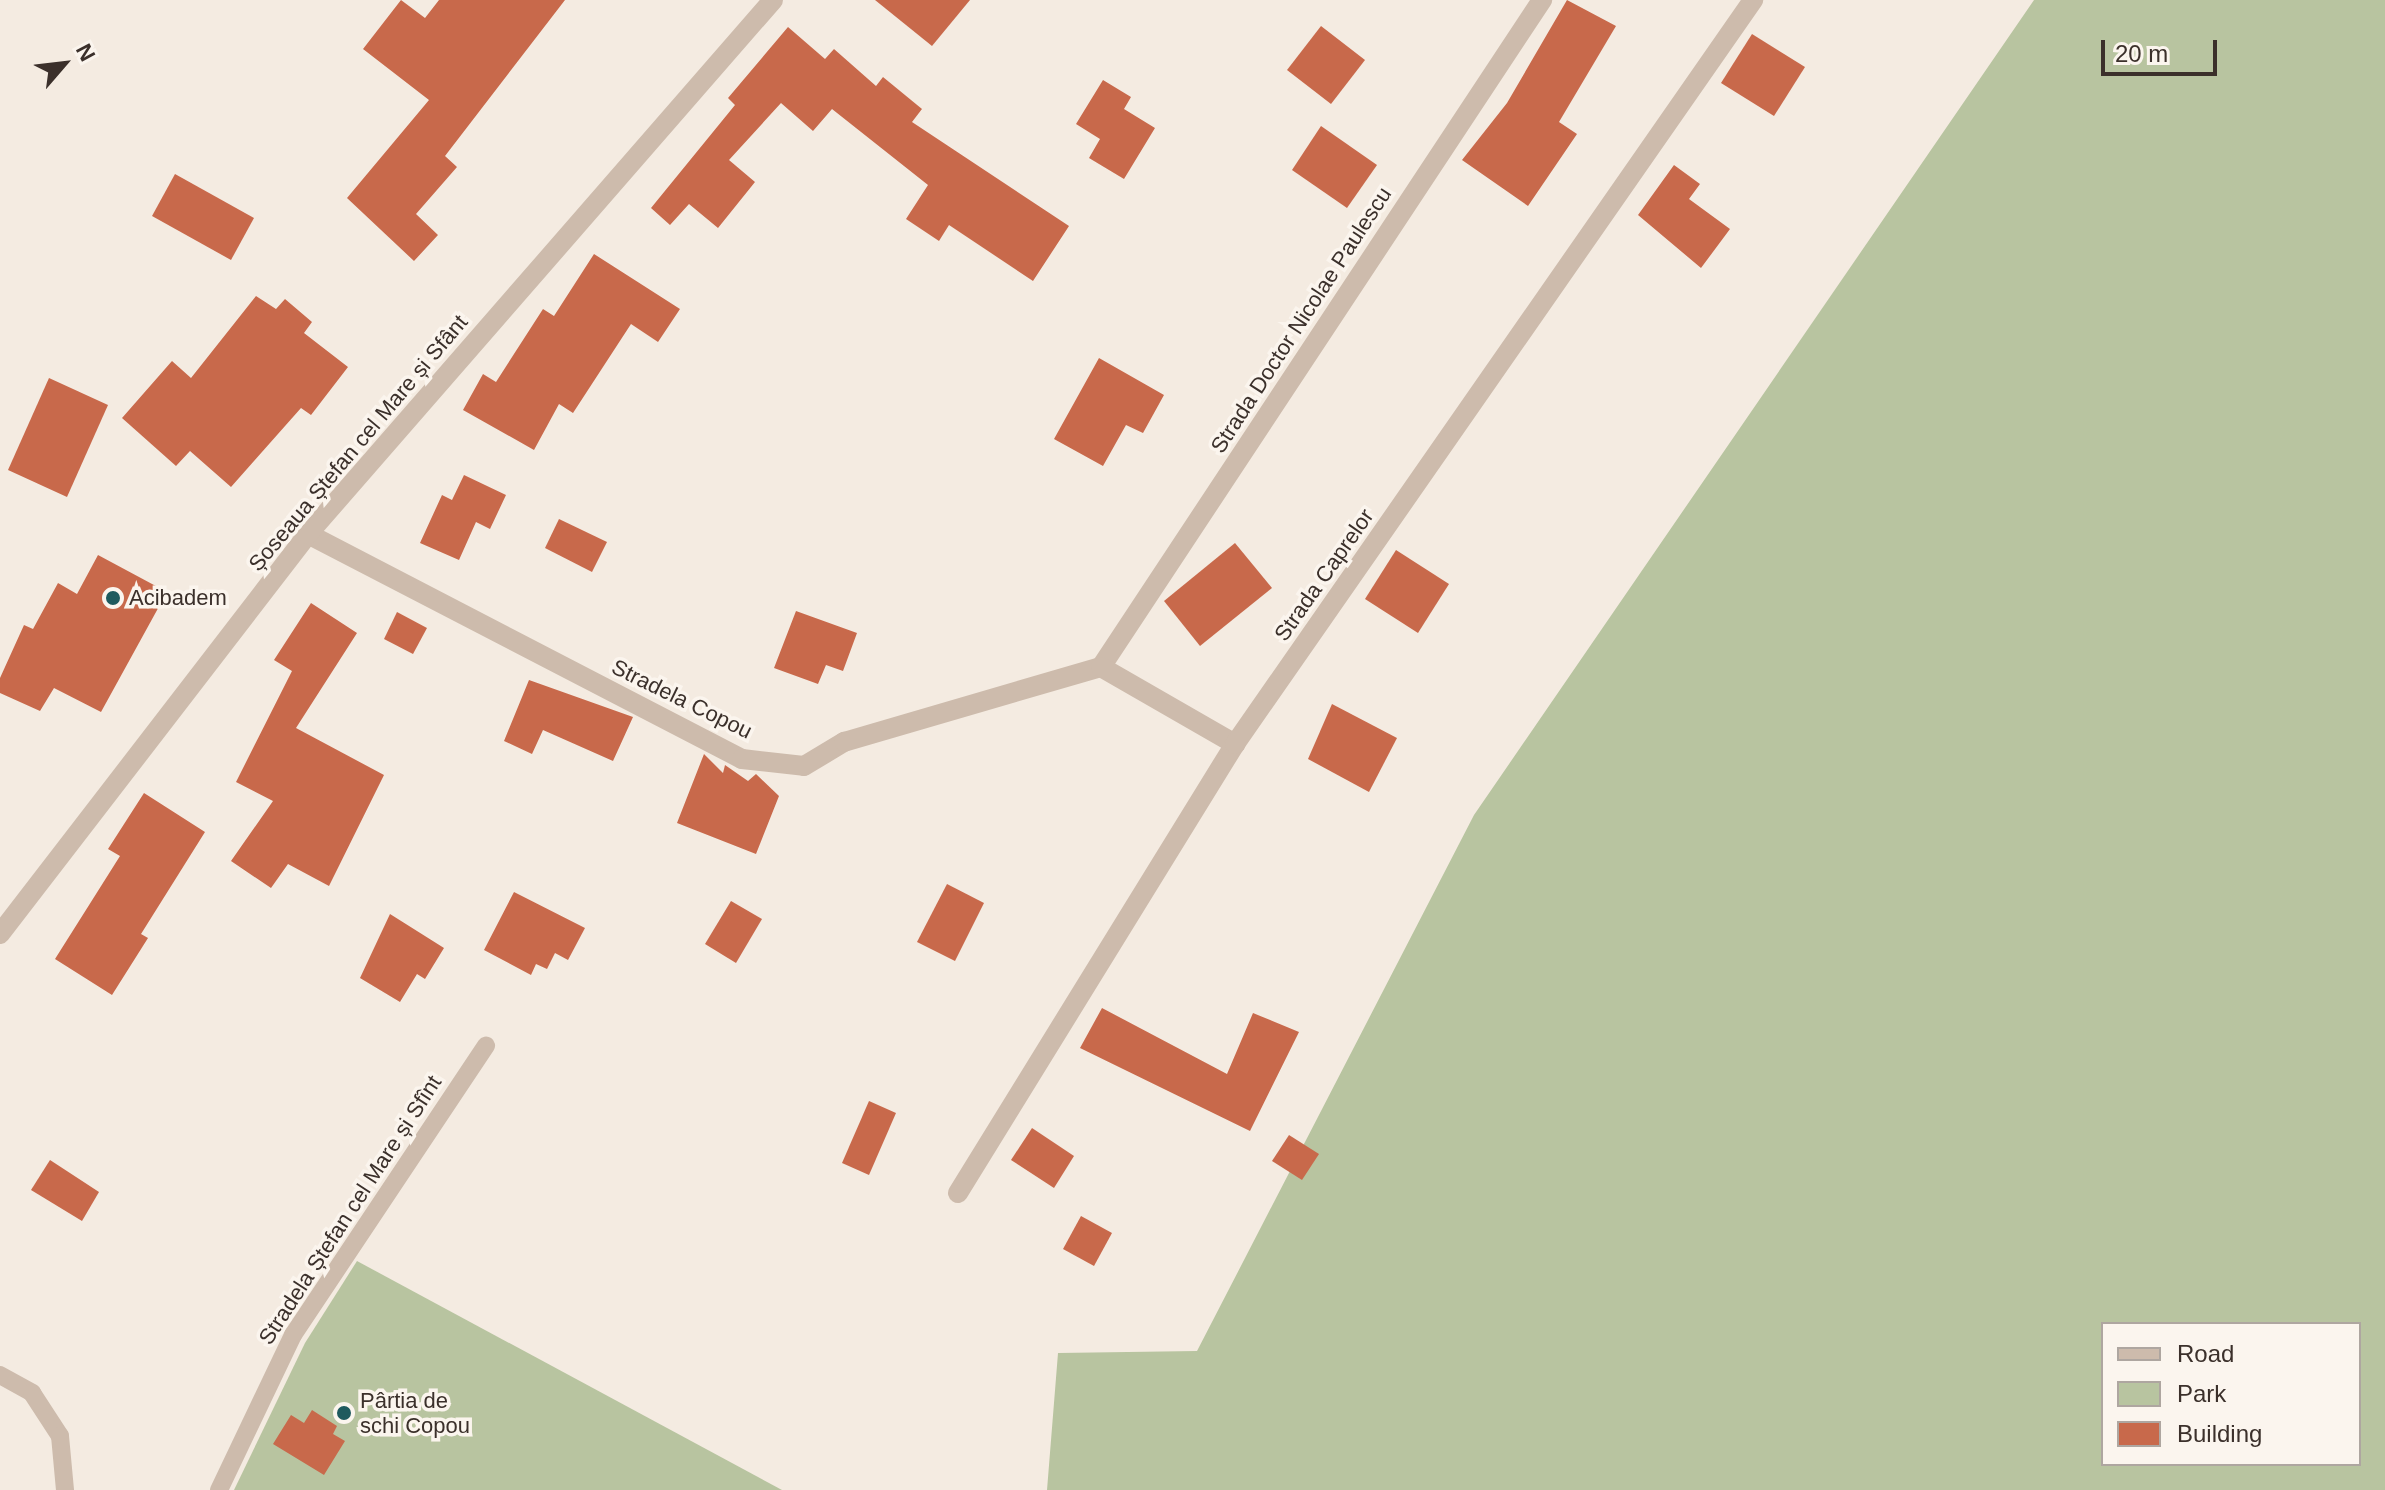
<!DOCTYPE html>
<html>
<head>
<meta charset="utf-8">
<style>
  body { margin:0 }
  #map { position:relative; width:2385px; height:1490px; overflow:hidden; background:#f4ebe1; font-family:Arial,sans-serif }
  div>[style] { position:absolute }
  .green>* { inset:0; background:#b8c4a0 }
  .building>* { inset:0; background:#c8694b }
  .service>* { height:18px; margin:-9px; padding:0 9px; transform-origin:9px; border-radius:9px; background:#cdbbac }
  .minor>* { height:20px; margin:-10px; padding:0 10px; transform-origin:10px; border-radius:10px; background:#cdbbac }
  .tertiary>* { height:20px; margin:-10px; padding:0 10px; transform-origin:10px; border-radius:10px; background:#cdbbac }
  .dots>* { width:22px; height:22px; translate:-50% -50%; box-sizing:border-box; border:4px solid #fbf5ee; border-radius:50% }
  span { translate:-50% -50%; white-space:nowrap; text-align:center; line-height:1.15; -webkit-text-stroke:7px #fbf5ee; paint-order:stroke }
  .street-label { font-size:22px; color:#3b302b }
  .poi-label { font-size:22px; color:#3b302b }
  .left { translate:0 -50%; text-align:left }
  .legend { position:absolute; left:2101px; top:1322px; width:260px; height:144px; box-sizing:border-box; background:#fbf5ee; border:2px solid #aea6a0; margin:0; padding:10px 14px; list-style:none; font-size:24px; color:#3b302b }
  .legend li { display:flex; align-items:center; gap:16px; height:40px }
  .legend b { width:40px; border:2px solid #aea6a0 }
  .north { position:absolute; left:24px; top:24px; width:80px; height:80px; -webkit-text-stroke:6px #fbf5ee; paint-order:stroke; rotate:62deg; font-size:22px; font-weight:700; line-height:32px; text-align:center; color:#3b302b }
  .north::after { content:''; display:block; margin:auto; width:28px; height:36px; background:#3b302b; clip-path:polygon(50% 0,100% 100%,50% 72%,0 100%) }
  .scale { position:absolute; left:2101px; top:40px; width:116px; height:36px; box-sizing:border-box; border:4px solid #3b302b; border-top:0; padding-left:10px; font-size:24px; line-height:28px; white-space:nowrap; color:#3b302b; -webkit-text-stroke:6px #fbf5ee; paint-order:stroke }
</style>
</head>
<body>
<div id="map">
  <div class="green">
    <div style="clip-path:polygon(evenodd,2034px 0,2385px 0,2385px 1490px,1047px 1490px,1058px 1353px,1197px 1351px,1474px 815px,2034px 0,2103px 1324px,2359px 1324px,2359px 1464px,2103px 1464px,2103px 1324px)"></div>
    <div style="clip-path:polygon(357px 1261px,782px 1490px,234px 1490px,305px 1343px)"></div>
  </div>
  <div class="building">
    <div style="clip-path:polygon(401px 0,425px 18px,439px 0,565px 0,445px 156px,457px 167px,416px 214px,438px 235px,414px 261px,347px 198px,429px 100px,363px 49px)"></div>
    <div style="clip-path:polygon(875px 0,970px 0,932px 46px)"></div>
    <div style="clip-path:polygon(1567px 0,1616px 26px,1559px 122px,1577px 134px,1528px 206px,1462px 160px,1507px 103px)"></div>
    <div style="clip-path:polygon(1321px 26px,1365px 60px,1331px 104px,1287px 70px)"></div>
    <div style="clip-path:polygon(788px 27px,825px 59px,834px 49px,876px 86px,883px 77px,922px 109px,912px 122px,1069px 226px,1033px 281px,949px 225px,939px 241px,906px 219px,928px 185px,832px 109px,813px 131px,781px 103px,729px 160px,755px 182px,718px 228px,689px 204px,670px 225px,651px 208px,735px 105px,728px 98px)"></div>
    <div style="clip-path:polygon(1752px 34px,1805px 67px,1774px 116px,1721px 83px)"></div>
    <div style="clip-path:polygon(1103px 80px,1131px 97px,1124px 109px,1155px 128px,1124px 179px,1089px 158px,1100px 139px,1076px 124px)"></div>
    <div style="clip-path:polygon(1321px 126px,1377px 165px,1347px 208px,1292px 170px)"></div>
    <div style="clip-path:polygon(1674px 165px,1700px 184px,1689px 199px,1730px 229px,1701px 268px,1638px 215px)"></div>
    <div style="clip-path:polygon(175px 174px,254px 218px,231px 260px,152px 216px)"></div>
    <div style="clip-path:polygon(594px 254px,680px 309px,658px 342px,631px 324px,573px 413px,559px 404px,534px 450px,463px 410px,483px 374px,496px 382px,543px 309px,554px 316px)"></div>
    <div style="clip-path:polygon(256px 296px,276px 309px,285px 299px,312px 322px,304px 333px,348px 367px,311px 415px,301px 408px,231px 487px,190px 451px,176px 466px,122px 418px,172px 361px,191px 378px)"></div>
    <div style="clip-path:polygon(1099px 358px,1164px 395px,1143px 433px,1126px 425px,1103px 466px,1054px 439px)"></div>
    <div style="clip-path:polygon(49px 378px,108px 405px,67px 497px,8px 470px)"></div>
    <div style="clip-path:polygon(464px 475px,506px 495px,490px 529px,476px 522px,459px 560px,420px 543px,442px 495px,452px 500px)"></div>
    <div style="clip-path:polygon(559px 519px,607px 542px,592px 572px,545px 548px)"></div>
    <div style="clip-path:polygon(1235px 543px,1272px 588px,1200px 646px,1164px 601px)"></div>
    <div style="clip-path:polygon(1396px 550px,1449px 584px,1418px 633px,1365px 599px)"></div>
    <div style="clip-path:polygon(98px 555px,167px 592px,101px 712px,54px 688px,40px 711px,0 693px,0 678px,24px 625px,33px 629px,58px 583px,77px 594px)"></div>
    <div style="clip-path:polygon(311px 603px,357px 633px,296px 728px,384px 775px,329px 886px,288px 864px,271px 888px,231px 861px,273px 801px,236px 782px,292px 671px,274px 660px)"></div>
    <div style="clip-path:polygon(796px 611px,857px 633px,843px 671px,826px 665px,818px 684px,774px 668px)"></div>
    <div style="clip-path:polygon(397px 612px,427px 628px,413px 654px,384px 639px)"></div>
    <div style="clip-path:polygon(529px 680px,633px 717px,613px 761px,543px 730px,532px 754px,504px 741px)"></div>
    <div style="clip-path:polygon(1332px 704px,1397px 738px,1369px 792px,1308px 759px)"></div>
    <div style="clip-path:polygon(704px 754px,723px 773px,725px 765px,748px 781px,756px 774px,779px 796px,756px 854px,677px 823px)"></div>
    <div style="clip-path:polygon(144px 793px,205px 832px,141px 934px,148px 938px,112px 995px,55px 959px,120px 856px,108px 849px)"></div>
    <div style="clip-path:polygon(947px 884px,984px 903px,955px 961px,917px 942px)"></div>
    <div style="clip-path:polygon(514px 892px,585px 928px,568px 960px,555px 953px,547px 969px,536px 964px,531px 975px,484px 950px)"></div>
    <div style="clip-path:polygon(731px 901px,762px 919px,736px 963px,705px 944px)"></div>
    <div style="clip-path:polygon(390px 914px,444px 948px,425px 979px,417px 974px,400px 1002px,360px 978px)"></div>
    <div style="clip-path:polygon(1102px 1008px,1227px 1074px,1253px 1013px,1299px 1032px,1250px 1131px,1080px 1048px)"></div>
    <div style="clip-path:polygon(869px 1101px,896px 1113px,869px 1175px,842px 1163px)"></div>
    <div style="clip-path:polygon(1032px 1128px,1074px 1156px,1054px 1188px,1011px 1160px)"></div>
    <div style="clip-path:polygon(1289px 1135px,1319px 1154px,1302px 1180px,1272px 1161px)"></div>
    <div style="clip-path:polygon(50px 1160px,99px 1192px,82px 1221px,31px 1190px)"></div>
    <div style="clip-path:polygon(1081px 1216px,1112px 1233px,1094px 1266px,1063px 1249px)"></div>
    <div style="clip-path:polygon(312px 1410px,337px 1426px,333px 1434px,345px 1441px,324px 1475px,273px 1444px,291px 1415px,304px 1423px)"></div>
  </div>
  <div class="service">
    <div style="left:0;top:1375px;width:37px;rotate:29deg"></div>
    <div style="left:32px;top:1393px;width:51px;rotate:56.9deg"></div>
    <div style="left:60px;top:1436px;width:54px;rotate:84.7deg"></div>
    <div style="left:219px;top:1490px;width:172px;rotate:-64.5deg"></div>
    <div style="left:293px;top:1335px;width:348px;rotate:-56.3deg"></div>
  </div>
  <div class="minor">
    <div style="left:308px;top:534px;width:489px;rotate:27.4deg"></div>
    <div style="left:742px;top:759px;width:62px;rotate:6.4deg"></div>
    <div style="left:804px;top:766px;width:47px;rotate:-31deg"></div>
    <div style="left:844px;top:742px;width:268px;rotate:-16.3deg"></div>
    <div style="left:1101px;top:667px;width:800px;rotate:-56.53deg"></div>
    <div style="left:1101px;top:667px;width:155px;rotate:29.9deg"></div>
    <div style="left:958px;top:1193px;width:528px;rotate:-58.33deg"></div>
    <div style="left:1235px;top:744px;width:907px;rotate:-55.15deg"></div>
  </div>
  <div class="tertiary">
    <div style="left:0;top:934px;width:505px;rotate:-52.4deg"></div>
    <div style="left:308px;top:534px;width:708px;rotate:-48.95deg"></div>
  </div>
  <div class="dots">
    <div style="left:113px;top:598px;background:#1f5a5e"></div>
    <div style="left:344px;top:1413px;background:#1f5a5e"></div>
  </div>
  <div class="street-label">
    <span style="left:1301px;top:320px;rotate:-57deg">Strada Doctor Nicolae Paulescu</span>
    <span style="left:358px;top:443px;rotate:-50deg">Șoseaua Ștefan cel Mare și Sfânt</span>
    <span style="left:1324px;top:575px;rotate:-55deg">Strada Caprelor</span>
    <span style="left:682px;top:699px;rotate:26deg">Stradela Copou</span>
    <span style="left:350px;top:1210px;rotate:-57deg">Stradela Ștefan cel Mare și Sfînt</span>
  </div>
  <div class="poi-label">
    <span class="left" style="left:129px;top:598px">Acibadem</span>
    <span class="left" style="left:360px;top:1413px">Pârtia de<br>schi Copou</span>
  </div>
  <ul class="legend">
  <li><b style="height:10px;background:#cdbbac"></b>Road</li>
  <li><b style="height:22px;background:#b8c4a0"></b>Park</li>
  <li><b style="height:22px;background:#c8694b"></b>Building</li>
  </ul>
  <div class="north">N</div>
  <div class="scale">20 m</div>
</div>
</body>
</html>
